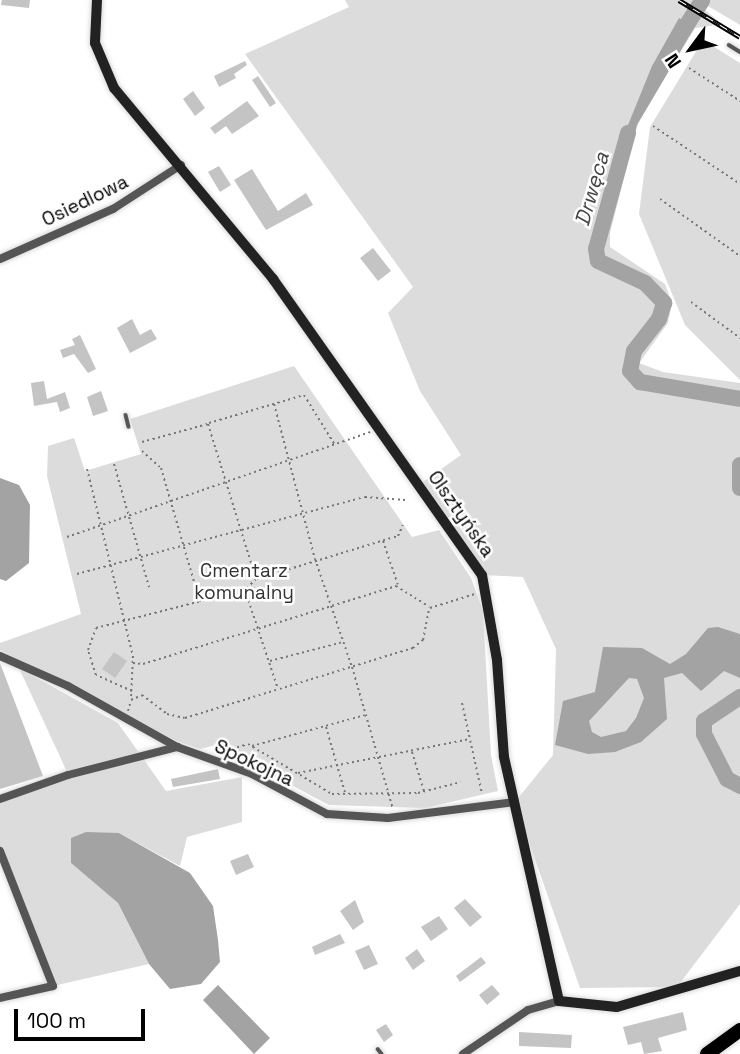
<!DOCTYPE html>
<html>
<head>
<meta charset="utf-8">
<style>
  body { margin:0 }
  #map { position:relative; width:740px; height:1054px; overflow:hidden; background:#fff; font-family:"Space Grotesk",sans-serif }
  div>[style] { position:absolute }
  .green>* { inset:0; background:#dcdcdc }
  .water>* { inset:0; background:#a3a3a3 }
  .river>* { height:16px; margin:-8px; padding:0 8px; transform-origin:8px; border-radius:8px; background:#a3a3a3 }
  .building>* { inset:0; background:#c4c4c4 }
  .path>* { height:2px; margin-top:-1px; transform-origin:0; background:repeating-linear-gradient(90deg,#777 0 2px,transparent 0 5.5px) }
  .roads { filter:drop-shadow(0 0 2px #dbdbdb) drop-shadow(0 0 2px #dbdbdb) }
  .lane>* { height:3.5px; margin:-1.75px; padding:0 1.75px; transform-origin:1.75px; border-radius:1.75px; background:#555 }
  .street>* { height:8px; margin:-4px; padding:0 4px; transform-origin:4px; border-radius:4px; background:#555 }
  .secondary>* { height:10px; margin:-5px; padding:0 5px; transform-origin:5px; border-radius:5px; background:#222 }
  .highway>* { height:14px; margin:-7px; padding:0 7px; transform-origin:7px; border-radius:7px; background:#000 }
  .rail>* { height:5px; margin-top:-2.5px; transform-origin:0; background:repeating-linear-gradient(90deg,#fff 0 8px,#000 0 16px); box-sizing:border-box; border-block:2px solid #000 }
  span { translate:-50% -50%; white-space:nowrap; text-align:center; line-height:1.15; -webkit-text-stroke:5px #fff; paint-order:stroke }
  .street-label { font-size:19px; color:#000 }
  .park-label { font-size:19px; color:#333 }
  .water-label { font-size:21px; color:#444; font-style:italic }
  .north { position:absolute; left:656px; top:14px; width:70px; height:70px; -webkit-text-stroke:5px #fff; paint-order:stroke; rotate:237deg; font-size:19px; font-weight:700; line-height:28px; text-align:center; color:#000 }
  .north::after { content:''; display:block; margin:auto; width:24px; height:32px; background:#000; clip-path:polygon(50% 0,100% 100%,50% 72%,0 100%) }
  .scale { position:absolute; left:14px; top:1009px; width:131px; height:32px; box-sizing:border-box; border:4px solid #000; border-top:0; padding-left:9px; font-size:21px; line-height:24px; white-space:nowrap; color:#000; -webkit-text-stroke:5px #fff; paint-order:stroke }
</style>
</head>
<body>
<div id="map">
  <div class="green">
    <div style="clip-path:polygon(345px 0,740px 0,740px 25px,708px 6px,705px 10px,715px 18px,716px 25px,695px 28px,638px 123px,610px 233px,610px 247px,665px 284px,672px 303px,668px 323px,639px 363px,663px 372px,740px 383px,740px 904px,677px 987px,580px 988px,515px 802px,553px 755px,556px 649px,523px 577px,482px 575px,420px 484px,461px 455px,420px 391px,388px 313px,413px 287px,245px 54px,349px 7px)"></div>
    <div style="clip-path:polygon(703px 40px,740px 63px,740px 380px,685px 325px,639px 214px,650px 127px)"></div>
    <div style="clip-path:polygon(294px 366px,412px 537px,439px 530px,471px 578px,483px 611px,491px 755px,498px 791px,425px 808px,329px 805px,216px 745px,200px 749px,177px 741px,0 650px,0 643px,81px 614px,47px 476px,48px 446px,74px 438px,85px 471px,141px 454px,130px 419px)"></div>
    <div style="clip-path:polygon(19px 668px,118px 723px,166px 791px,242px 777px,242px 822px,187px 837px,180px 866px,119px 833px,71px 863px,118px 903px,149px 964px,53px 986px,0 852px,0 799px,68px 774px)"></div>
  </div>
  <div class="water">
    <div style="clip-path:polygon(689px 9px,698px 16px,690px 25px,694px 28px,637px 125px,629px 154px,617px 152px,652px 66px,679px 18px,682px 20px)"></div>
    <div style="clip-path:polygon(0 478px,19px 485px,30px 505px,29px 563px,6px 581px,0 579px)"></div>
    <div style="clip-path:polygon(evenodd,718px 627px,740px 634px,740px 678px,724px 671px,701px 691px,682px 673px,664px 678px,667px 719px,641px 742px,615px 752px,588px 754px,555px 745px,563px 701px,595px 692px,603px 647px,642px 648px,670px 664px,686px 654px,708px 628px,718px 627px,629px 678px,637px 679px,644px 698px,636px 718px,626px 731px,601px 737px,592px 732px,589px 721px,629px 678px)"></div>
    <div style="clip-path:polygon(86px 832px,119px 833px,190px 873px,213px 906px,218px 940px,220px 962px,201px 984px,170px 989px,149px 964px,118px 903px,71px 863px,71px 838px)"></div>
    <div style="clip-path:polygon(218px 985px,270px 1038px,254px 1054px,203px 1000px)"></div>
  </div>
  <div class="river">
    <div style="left:683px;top:31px;width:36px;rotate:-58deg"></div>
    <div style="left:628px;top:133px;width:120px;rotate:105.4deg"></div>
    <div style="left:596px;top:249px;width:12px;rotate:81deg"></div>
    <div style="left:598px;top:261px;width:52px;rotate:25.1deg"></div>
    <div style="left:645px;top:283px;width:28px;rotate:46deg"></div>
    <div style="left:664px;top:303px;width:17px;rotate:107deg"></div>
    <div style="left:659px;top:319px;width:41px;rotate:128deg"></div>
    <div style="left:634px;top:351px;width:20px;rotate:101deg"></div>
    <div style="left:630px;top:371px;width:15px;rotate:48deg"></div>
    <div style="left:640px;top:382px;width:101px;rotate:9.6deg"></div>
    <div style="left:740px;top:465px;width:23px;rotate:90deg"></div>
    <div style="left:740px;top:697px;width:43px;rotate:146.3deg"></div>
    <div style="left:704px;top:721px;width:13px;rotate:90deg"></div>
    <div style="left:704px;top:734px;width:51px;rotate:62.9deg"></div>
    <div style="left:727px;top:779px;width:15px;rotate:28deg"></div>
  </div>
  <div class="building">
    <div style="clip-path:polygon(2px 0,30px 0,29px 8px,1px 5px)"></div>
    <div style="clip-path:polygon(245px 61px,247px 65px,234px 74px,236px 78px,219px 87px,214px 76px)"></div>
    <div style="clip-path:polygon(258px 76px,276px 103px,270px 107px,252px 80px)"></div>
    <div style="clip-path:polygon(193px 91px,205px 108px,195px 116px,183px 99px)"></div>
    <div style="clip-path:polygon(247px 101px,259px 116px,232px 134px,226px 126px,215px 134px,210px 128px)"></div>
    <div style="clip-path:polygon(219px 166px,231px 185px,220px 192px,208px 172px)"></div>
    <div style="clip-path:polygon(252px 169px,278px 211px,306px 193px,313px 205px,266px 230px,234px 180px)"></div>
    <div style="clip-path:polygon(373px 248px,391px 271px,378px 281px,360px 258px)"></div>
    <div style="clip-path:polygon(132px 319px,140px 335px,151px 329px,157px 339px,130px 353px,117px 328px)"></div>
    <div style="clip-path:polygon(80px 335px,96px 369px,88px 373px,74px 354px,63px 358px,60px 350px,75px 345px,72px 339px)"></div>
    <div style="clip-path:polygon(44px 381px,47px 399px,65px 392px,70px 408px,60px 412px,57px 402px,34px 406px,31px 383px)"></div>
    <div style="clip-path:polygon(101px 391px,108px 411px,93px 416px,87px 397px)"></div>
    <div style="clip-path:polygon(114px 652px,127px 661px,115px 678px,102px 669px)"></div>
    <div style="clip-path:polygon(0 663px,43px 776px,0 789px)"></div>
    <div style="clip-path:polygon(218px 769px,220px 779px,173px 787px,171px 779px)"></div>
    <div style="clip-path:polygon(248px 854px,254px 867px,236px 875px,230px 861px)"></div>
    <div style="clip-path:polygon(465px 899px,482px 917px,470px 927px,454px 908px)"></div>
    <div style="clip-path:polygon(355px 900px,364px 922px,353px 930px,340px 911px)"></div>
    <div style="clip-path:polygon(439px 916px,448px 929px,431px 941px,421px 927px)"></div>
    <div style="clip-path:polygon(340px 934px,345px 943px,315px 955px,312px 947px)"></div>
    <div style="clip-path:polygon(369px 945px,378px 964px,364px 970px,355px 951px)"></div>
    <div style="clip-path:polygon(417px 949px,425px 961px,413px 970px,405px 958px)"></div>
    <div style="clip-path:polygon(481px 957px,486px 963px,460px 982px,456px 976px)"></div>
    <div style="clip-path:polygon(492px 985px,500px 994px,487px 1005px,479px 995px)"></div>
    <div style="clip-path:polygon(683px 1012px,687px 1030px,658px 1038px,662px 1051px,644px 1054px,641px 1042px,628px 1045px,623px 1027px)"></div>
    <div style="clip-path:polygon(386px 1024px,393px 1035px,384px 1042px,376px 1030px)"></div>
    <div style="clip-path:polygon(519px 1032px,572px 1035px,571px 1048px,519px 1046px)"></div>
  </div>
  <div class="path">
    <div style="left:689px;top:68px;width:61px;rotate:32.9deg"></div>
    <div style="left:653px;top:126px;width:105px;rotate:33.7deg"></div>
    <div style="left:660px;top:199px;width:98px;rotate:35.5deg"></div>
    <div style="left:691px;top:302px;width:61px;rotate:36.3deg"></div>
    <div style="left:274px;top:404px;width:160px;rotate:75.2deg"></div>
    <div style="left:315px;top:559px;width:114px;rotate:71.1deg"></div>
    <div style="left:352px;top:667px;width:148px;rotate:73.9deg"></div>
    <div style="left:209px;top:423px;width:99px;rotate:-16.4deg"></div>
    <div style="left:304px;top:395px;width:59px;rotate:58.2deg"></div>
    <div style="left:142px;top:442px;width:68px;rotate:-15.3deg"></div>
    <div style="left:208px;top:424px;width:162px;rotate:72.8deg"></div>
    <div style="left:256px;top:579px;width:16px;rotate:135deg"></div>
    <div style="left:245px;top:590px;width:104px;rotate:71.6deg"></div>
    <div style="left:142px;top:451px;width:25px;rotate:42deg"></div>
    <div style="left:161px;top:468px;width:140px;rotate:73.8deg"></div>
    <div style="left:114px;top:464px;width:128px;rotate:74.1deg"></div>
    <div style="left:87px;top:469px;width:193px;rotate:76.2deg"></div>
    <div style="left:133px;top:656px;width:42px;rotate:92.7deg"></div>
    <div style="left:67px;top:537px;width:321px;rotate:-19.1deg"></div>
    <div style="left:383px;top:541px;width:46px;rotate:71.2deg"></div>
    <div style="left:77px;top:574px;width:298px;rotate:-15deg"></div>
    <div style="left:365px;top:497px;width:41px;rotate:4.2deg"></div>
    <div style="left:257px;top:579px;width:147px;rotate:-17deg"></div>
    <div style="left:398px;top:536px;width:12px;rotate:-66deg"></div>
    <div style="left:430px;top:608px;width:47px;rotate:-17.3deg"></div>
    <div style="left:270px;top:661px;width:75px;rotate:-14.6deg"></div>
    <div style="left:133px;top:663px;width:10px;rotate:6deg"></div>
    <div style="left:143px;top:664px;width:265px;rotate:-17.1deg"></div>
    <div style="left:396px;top:586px;width:39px;rotate:32deg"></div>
    <div style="left:132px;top:691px;width:39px;rotate:-156deg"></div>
    <div style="left:96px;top:675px;width:26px;rotate:-108deg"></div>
    <div style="left:88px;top:650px;width:23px;rotate:-70deg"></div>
    <div style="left:96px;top:628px;width:153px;rotate:-14.4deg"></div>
    <div style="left:462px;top:703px;width:93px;rotate:77.6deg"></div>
    <div style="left:128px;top:711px;width:11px;rotate:-75deg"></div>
    <div style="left:131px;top:700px;width:12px;rotate:-24deg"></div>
    <div style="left:142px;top:695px;width:31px;rotate:37deg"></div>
    <div style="left:167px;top:714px;width:18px;rotate:13deg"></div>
    <div style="left:185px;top:718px;width:239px;rotate:-17.1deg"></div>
    <div style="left:413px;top:648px;width:13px;rotate:-39deg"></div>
    <div style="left:423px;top:640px;width:33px;rotate:-79deg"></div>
    <div style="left:326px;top:727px;width:69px;rotate:73.9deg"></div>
    <div style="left:252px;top:746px;width:117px;rotate:-15.3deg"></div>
    <div style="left:412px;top:752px;width:41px;rotate:72.9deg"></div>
    <div style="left:227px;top:757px;width:9px;rotate:-58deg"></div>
    <div style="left:232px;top:749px;width:17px;rotate:-17deg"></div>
    <div style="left:248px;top:744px;width:98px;rotate:30.8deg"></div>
    <div style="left:332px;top:794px;width:86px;rotate:-0.7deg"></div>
    <div style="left:418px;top:793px;width:44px;rotate:-14.3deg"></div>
    <div style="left:298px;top:773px;width:174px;rotate:-11.2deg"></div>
  </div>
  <div class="roads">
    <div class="lane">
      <div style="left:729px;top:45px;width:13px;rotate:32deg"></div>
      <div style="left:126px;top:415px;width:12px;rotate:76deg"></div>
      <div style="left:378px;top:1049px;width:6px;rotate:51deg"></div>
    </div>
    <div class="street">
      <div style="left:0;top:259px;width:124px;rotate:-23.9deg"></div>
      <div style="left:113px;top:209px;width:81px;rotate:-32.9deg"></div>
      <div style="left:0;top:656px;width:74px;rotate:23.8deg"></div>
      <div style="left:68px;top:686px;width:125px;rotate:29.2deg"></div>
      <div style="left:177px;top:747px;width:80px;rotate:19.8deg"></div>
      <div style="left:252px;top:774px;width:85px;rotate:28.1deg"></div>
      <div style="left:327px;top:814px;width:61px;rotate:3.8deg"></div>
      <div style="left:388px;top:818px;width:128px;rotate:-7.2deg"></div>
      <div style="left:0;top:799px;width:72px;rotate:-19.4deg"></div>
      <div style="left:68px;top:775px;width:113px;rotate:-14.4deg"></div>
      <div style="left:0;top:851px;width:145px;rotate:68.6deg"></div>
      <div style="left:53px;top:986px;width:54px;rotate:167.2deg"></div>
      <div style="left:463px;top:1054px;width:78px;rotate:-34.1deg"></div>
      <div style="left:528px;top:1010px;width:32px;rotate:-16deg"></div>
    </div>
    <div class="secondary">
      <div style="left:97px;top:0;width:43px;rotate:92.7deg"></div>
      <div style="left:95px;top:43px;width:49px;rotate:67.1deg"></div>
      <div style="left:114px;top:88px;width:249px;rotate:50.2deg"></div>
      <div style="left:273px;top:279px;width:362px;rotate:54.8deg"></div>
      <div style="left:482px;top:575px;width:86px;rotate:80deg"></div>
      <div style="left:497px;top:660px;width:97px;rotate:85.9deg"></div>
      <div style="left:504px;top:757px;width:250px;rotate:77.3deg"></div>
      <div style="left:559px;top:1001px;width:58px;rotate:5.9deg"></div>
      <div style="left:617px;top:1007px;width:128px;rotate:-16.3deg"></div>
    </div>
    <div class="highway">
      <div style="left:707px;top:1054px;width:41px;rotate:-36deg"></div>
    </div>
  </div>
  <div class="rail">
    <div style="left:679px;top:0;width:71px;rotate:31.2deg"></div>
  </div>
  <div class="street-label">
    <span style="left:85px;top:201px;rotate:-26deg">Osiedlowa</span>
    <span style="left:461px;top:514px;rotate:55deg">Olsztyńska</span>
    <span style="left:254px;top:763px;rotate:25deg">Spokojna</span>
  </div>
  <div class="park-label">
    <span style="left:244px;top:582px">Cmentarz<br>komunalny</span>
  </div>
  <div class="water-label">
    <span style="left:592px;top:189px;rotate:-74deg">Drwęca</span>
  </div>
  <div class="north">N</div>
  <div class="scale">100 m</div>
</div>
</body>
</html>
